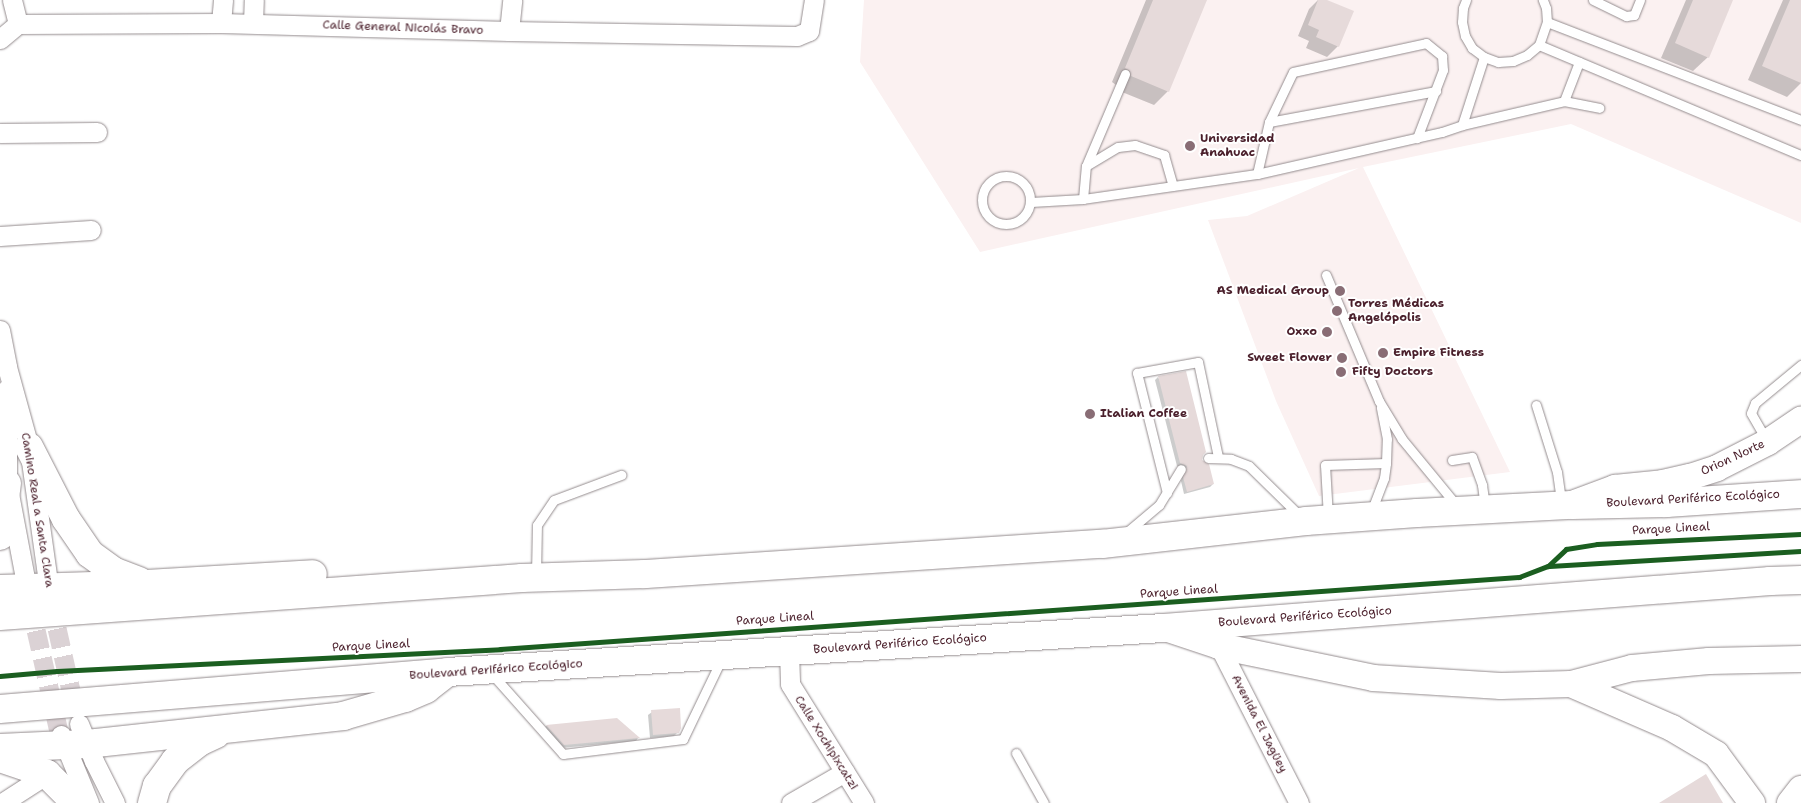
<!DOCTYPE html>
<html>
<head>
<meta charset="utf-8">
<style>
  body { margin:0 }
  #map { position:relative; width:1801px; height:803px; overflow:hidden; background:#fff; font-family:"Shantell Sans",sans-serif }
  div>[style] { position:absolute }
  .built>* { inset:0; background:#fbf1f1 }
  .shadow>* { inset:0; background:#0003 }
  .building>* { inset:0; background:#e6dada }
  .street-tunnel>* { height:19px; margin-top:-9.5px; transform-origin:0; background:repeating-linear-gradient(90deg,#dbd2d5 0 19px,transparent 0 28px) }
  .roads { filter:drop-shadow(0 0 1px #948c8e) drop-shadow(0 0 1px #948c8e) }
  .lane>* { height:9px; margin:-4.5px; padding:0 4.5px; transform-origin:4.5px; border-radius:4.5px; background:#fff }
  .lane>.ring { margin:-4.5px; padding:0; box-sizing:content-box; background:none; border:9px solid #fff; border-radius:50% }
  .street>* { height:19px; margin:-9.5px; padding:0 9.5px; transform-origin:9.5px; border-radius:9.5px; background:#fff }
  .secondary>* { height:26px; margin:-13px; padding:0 13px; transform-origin:13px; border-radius:13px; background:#fff }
  .highway>* { height:28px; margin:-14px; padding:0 14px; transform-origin:14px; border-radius:14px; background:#fff }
  .cycleway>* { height:5px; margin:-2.5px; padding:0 2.5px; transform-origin:2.5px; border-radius:2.5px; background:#1b5e20 }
  .dots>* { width:14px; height:14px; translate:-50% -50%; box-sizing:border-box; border:2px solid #fff; border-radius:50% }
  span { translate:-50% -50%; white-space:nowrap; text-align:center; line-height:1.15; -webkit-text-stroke:4px #fff; paint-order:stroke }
  .street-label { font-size:12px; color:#4a1f2b }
  .poi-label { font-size:12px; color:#4a1f2b; font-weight:700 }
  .left { translate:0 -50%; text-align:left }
  .right { translate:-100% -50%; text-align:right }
</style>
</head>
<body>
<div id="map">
  <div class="built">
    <div style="clip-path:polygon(864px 0,1801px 0,1801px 223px,1571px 124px,1363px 167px,1510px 472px,1319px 496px,1276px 401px,1208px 220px,1247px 216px,1359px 168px,980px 252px,860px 62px)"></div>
  </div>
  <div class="shadow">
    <div style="clip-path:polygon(1146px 0,1206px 0,1168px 91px,1154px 105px,1117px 90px,1116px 85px,1112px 82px)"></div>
    <div style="clip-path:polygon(1318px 0,1324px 0,1338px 46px,1327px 57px,1306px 48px,1309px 41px,1298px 36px,1309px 9px)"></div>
    <div style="clip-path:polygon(1686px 0,1732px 0,1708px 57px,1693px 71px,1661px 58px)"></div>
    <div style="clip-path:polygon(1783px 0,1801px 0,1801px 83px,1787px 97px,1748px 80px)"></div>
    <div style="clip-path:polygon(1158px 377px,1201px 455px,1201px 461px,1213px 484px,1210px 487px,1184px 494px,1181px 481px,1184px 470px,1177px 466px,1155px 380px)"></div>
    <div style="clip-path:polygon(652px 712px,678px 732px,674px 736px,650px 738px,648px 715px)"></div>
    <div style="clip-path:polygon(617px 719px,638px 738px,636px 741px,560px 748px,543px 729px,546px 726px)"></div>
  </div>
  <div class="building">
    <div style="clip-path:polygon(1153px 0,1207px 0,1169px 92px,1131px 76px,1130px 71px,1125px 68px)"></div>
    <div style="clip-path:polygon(1318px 0,1327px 0,1354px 11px,1339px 47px,1316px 37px,1319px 30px,1308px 25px)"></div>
    <div style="clip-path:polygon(1693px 0,1733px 0,1709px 58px,1675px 43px)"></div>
    <div style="clip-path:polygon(1790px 0,1801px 0,1801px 83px,1762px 66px)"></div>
    <div style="clip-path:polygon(1186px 371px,1206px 452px,1203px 455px,1202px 460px,1209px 464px,1214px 484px,1187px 492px,1183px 477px,1187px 466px,1180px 463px,1158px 376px)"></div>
    <div style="clip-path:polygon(680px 708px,681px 728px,679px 733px,653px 735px,651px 710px)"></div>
    <div style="clip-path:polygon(617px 718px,640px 738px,564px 745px,546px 725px)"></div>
    <div style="clip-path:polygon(1706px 774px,1723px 803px,1659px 803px)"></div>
  </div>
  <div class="street-tunnel">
    <div style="left:51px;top:601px;width:115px;rotate:77.4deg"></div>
    <div style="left:30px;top:603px;width:132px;rotate:77.3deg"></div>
  </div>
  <div class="roads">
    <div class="lane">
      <div style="left:1466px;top:0;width:9px;rotate:111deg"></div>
      <div style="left:1463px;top:8px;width:14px;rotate:94deg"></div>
      <div style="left:1462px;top:22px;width:14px;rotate:78deg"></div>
      <div style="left:1465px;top:36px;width:14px;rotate:60deg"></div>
      <div style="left:1472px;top:48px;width:15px;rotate:37deg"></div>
      <div style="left:1484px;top:57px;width:15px;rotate:20deg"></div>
      <div style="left:1498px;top:62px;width:15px;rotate:-4deg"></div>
      <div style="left:1513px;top:61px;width:15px;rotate:-23deg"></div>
      <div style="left:1527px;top:55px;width:16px;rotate:-40deg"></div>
      <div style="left:1539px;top:45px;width:24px;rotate:-71deg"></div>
      <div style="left:1547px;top:22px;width:14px;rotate:-94deg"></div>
      <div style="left:1546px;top:8px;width:9px;rotate:-111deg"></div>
      <div style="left:1593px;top:0;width:37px;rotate:26deg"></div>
      <div style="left:1626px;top:16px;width:8px;rotate:-7deg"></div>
      <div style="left:1634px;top:15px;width:16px;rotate:-68deg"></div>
      <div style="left:1547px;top:22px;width:272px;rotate:21.1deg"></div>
      <div style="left:1539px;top:45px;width:284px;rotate:22.8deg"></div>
      <div style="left:1564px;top:101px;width:42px;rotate:-69deg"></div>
      <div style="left:1269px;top:122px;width:170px;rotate:-10.5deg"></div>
      <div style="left:1462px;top:125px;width:105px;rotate:-13.2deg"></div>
      <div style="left:1564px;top:101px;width:36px;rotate:11deg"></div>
      <div style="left:1086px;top:166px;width:37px;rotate:-31deg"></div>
      <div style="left:1118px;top:147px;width:17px;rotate:-7deg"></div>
      <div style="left:1135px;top:145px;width:31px;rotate:19deg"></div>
      <div style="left:1164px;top:155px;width:32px;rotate:74deg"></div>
      <div style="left:1257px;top:174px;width:53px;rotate:-77deg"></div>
      <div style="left:1269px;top:122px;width:55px;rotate:-64.4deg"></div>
      <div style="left:1293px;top:72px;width:136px;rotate:-12.3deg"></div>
      <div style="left:1426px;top:43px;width:21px;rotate:39deg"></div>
      <div style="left:1442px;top:56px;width:14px;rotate:86deg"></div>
      <div style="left:1443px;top:70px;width:73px;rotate:110.9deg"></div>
      <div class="ring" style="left:982px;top:176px;width:39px;height:39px"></div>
      <div style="left:1083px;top:199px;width:33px;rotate:-85deg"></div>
      <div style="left:1086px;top:166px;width:100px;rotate:-67deg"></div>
      <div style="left:1031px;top:202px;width:52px;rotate:-3.3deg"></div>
      <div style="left:1083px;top:199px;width:176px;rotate:-8.2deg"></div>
      <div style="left:1257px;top:174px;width:190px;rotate:-12.8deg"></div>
      <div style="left:1442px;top:132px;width:21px;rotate:-19deg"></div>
      <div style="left:1462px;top:125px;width:71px;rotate:-72.1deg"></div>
      <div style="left:1326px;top:275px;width:137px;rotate:67.2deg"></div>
      <div style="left:1379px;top:401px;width:44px;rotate:58.8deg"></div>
      <div style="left:1402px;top:439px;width:87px;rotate:50.6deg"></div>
      <div style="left:1536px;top:405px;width:70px;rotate:72.6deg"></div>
      <div style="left:1557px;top:472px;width:30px;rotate:82deg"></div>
      <div style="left:1767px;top:441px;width:32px;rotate:-120deg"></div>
      <div style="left:1751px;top:413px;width:11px;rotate:-68deg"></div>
      <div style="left:1755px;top:403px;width:60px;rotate:-39.6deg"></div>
      <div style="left:1208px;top:458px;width:23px;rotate:2deg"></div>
      <div style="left:1231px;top:459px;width:19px;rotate:21deg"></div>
      <div style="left:1249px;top:466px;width:71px;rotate:44.4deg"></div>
      <div style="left:1452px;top:460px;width:20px;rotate:-9deg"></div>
      <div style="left:1472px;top:457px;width:30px;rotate:70deg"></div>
      <div style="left:1482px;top:485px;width:21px;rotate:82deg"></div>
      <div style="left:1167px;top:493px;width:124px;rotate:-104deg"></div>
      <div style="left:1137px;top:373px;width:62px;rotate:-10.2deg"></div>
      <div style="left:1198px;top:362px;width:97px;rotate:78.1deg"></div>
      <div style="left:1371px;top:512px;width:36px;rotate:-69deg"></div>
      <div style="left:1384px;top:478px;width:15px;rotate:-82deg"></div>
      <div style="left:1386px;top:463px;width:24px;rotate:-88deg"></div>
      <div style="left:1387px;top:439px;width:32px;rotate:-101deg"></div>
      <div style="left:1328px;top:517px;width:52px;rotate:-93.3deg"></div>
      <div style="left:1325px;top:465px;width:61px;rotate:-1.9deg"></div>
      <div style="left:1127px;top:532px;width:42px;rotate:-40.2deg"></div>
      <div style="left:1159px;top:505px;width:42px;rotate:-58.6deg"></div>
      <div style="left:536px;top:575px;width:50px;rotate:-88.9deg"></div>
      <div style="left:537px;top:525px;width:30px;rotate:-56deg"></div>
      <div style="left:554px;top:500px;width:72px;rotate:-20.5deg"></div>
      <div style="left:492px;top:674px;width:107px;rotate:48.4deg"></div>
      <div style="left:563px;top:754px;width:121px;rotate:-7.1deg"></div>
      <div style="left:683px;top:739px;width:90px;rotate:-64.3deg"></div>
      <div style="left:1016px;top:753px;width:57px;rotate:60.8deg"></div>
    </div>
    <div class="street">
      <div style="left:12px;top:0;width:25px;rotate:76deg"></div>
      <div style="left:221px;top:23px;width:23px;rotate:-85deg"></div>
      <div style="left:253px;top:23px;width:23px;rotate:-88deg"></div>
      <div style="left:509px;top:31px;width:31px;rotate:-84deg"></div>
      <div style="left:0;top:39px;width:23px;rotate:-40deg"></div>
      <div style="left:18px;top:24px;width:203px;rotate:-0.3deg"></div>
      <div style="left:221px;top:23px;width:288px;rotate:1.6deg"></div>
      <div style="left:509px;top:31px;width:288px;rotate:1deg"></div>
      <div style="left:797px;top:36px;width:13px;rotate:-23deg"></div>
      <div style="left:809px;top:31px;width:31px;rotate:-81deg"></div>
      <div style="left:0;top:133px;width:97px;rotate:-0.6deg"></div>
      <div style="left:0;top:236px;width:91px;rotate:-3.8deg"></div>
      <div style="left:0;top:330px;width:38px;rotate:79deg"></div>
      <div style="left:7px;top:367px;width:83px;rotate:74.6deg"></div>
      <div style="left:29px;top:447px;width:150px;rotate:82deg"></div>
      <div style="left:7px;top:389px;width:94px;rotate:90deg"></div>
      <div style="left:7px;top:483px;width:118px;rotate:79.3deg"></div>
      <div style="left:1219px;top:646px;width:176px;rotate:63deg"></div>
      <div style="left:789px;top:652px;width:32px;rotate:88deg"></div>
      <div style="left:790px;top:684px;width:140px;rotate:58.1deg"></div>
      <div style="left:79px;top:724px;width:40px;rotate:68deg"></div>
      <div style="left:94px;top:761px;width:47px;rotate:63.4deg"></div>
      <div style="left:61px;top:735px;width:74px;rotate:67.6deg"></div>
      <div style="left:2px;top:803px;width:54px;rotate:-32.8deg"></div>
      <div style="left:791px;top:803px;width:62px;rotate:-29.9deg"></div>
    </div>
    <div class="secondary">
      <div style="left:1575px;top:503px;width:43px;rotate:-20.6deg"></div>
      <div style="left:1615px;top:488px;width:48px;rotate:-5.9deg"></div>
      <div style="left:1663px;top:483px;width:28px;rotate:-13deg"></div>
      <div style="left:1690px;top:477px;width:28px;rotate:-18deg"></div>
      <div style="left:1717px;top:468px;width:57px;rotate:-27deg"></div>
      <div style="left:1768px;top:442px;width:40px;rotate:-34deg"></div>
      <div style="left:1165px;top:628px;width:57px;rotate:18.4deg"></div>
      <div style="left:1219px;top:646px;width:157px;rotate:11.7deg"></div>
      <div style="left:1373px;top:678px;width:128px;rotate:3.6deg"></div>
      <div style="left:1501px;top:686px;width:70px;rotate:-1.6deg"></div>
      <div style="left:1571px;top:684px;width:63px;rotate:-14.7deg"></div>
      <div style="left:1632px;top:668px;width:77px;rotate:-5.2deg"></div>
      <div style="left:1709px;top:661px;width:92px;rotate:-1.2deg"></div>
      <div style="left:1571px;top:684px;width:110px;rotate:23.5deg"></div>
      <div style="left:1672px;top:728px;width:51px;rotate:30.6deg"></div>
      <div style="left:1716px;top:754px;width:61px;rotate:53.7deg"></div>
      <div style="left:1790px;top:803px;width:18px;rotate:-52deg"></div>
    </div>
    <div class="highway">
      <div style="left:29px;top:447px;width:81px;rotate:62.8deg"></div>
      <div style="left:66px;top:519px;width:42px;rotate:55.6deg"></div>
      <div style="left:90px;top:554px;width:29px;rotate:36deg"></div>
      <div style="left:113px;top:571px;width:28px;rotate:21deg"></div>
      <div style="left:0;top:536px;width:53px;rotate:-82.5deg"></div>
      <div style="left:0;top:589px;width:147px;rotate:-1.9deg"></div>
      <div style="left:147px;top:584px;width:166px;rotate:-3.4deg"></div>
      <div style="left:0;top:616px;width:523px;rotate:-4.16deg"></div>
      <div style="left:522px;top:578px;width:123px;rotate:-1.9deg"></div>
      <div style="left:645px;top:574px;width:458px;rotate:-3.8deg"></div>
      <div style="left:1102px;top:544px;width:205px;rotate:-6.4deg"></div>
      <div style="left:1306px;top:521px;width:111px;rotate:-4.1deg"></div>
      <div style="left:1417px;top:513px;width:155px;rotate:-3deg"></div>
      <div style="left:1572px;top:505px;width:94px;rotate:-1.2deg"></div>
      <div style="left:1666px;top:503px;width:135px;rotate:-3.8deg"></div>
      <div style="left:0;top:709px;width:450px;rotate:-4.7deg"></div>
      <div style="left:448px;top:672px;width:717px;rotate:-3.52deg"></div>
      <div style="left:1164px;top:628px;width:608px;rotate:-4.43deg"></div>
      <div style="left:1770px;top:581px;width:31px;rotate:-2deg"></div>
      <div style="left:0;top:748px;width:87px;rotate:-2.6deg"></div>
      <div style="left:87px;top:744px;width:258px;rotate:-6.2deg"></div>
      <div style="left:343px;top:716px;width:65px;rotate:-16.2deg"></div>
      <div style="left:405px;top:698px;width:23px;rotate:-23deg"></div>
      <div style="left:426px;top:689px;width:24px;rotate:-38deg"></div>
      <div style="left:0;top:758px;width:50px;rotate:18.8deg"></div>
      <div style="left:47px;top:774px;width:41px;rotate:45deg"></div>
      <div style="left:152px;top:803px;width:18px;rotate:-74deg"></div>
      <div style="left:157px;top:786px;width:31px;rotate:-54deg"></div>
      <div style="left:175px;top:761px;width:31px;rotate:-38deg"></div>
      <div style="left:199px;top:742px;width:19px;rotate:-25deg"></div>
    </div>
  </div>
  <div class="cycleway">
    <div style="left:1548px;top:566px;width:253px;rotate:-3.4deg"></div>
    <div style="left:0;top:676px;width:57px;rotate:-5deg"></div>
    <div style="left:57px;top:671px;width:444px;rotate:-2.8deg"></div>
    <div style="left:500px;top:649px;width:1022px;rotate:-4.04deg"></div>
    <div style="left:1519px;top:577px;width:31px;rotate:-21deg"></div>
    <div style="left:1548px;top:566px;width:25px;rotate:-43deg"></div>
    <div style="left:1566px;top:549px;width:31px;rotate:-9deg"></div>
    <div style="left:1597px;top:544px;width:204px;rotate:-2.8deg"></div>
  </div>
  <div class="dots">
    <div style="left:1190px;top:146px;background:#896d75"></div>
    <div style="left:1340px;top:291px;background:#896d75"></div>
    <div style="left:1337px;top:311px;background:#896d75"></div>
    <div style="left:1327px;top:332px;background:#896d75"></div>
    <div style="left:1383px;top:353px;background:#896d75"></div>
    <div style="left:1342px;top:358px;background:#896d75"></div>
    <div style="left:1341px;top:372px;background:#896d75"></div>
    <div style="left:1090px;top:414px;background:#896d75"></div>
  </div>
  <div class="street-label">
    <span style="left:403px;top:28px;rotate:2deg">Calle General Nicolás Bravo</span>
    <span style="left:1733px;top:458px;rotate:-25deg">Orion Norte</span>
    <span style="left:1693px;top:499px;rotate:-3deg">Boulevard Periférico Ecológico</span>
    <span style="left:37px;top:510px;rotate:81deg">Camino Real a Santa Clara</span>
    <span style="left:1671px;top:529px;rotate:-3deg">Parque Lineal</span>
    <span style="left:1179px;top:592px;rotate:-4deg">Parque Lineal</span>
    <span style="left:1305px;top:617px;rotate:-4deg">Boulevard Periférico Ecológico</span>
    <span style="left:775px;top:619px;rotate:-4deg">Parque Lineal</span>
    <span style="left:900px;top:644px;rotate:-4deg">Boulevard Periférico Ecológico</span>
    <span style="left:371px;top:646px;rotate:-3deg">Parque Lineal</span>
    <span style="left:496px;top:670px;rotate:-4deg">Boulevard Periférico Ecológico</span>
    <span style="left:1259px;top:724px;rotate:63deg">Avenida El Jagüey</span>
    <span style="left:826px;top:743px;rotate:58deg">Calle Xochipixcatzi</span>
  </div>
  <div class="poi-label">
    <span class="left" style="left:1200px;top:146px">Universidad<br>Anahuac</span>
    <span class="right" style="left:1329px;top:291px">AS Medical Group</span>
    <span class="left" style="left:1348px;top:311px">Torres Médicas<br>Angelópolis</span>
    <span class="right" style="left:1317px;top:332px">Oxxo</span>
    <span class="left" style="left:1393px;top:353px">Empire Fitness</span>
    <span class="right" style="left:1332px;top:358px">Sweet Flower</span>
    <span class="left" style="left:1352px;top:372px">Fifty Doctors</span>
    <span class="left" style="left:1100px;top:414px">Italian Coffee</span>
  </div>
</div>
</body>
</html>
